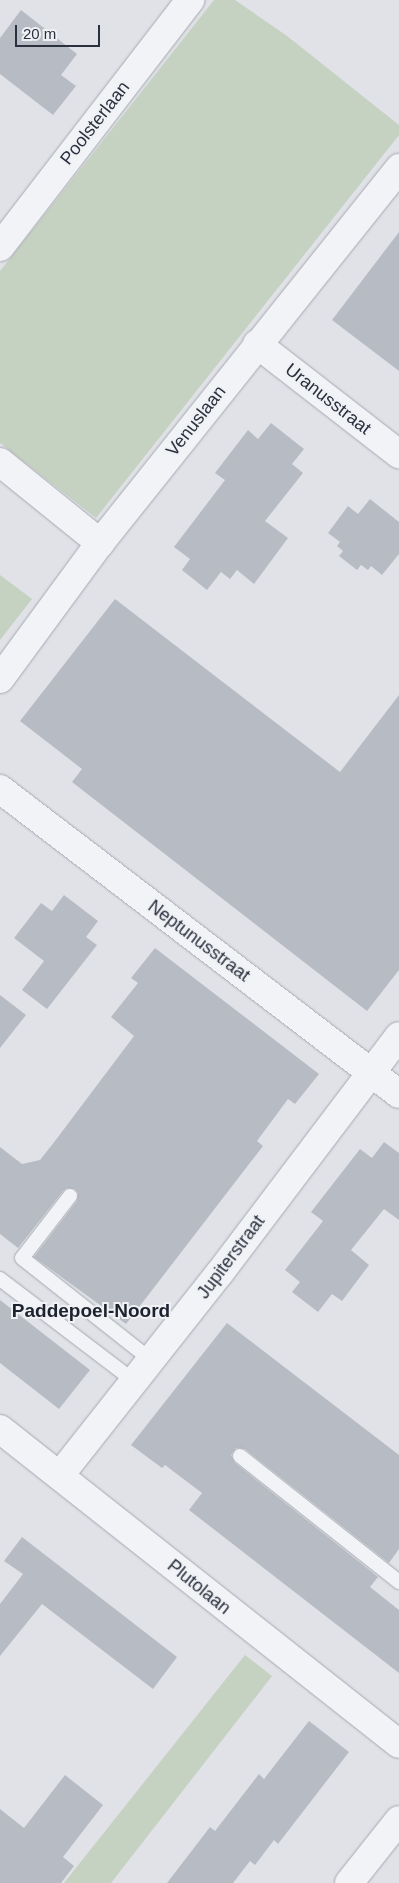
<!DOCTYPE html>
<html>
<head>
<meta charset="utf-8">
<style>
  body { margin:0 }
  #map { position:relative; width:399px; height:1883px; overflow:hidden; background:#e0e2e7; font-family:Helvetica,sans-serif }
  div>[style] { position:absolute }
  .green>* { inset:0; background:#c5d1c1 }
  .building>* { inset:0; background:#b7bcc4 }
  .roads { filter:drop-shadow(0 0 1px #a6a9b1) drop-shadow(0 0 1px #a6a9b1) }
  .service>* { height:14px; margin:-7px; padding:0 7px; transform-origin:7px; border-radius:7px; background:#f2f3f6 }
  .minor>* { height:28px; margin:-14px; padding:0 14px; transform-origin:14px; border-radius:14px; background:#f2f3f6 }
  span { translate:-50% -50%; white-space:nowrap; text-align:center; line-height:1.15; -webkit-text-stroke:4px #eff1f5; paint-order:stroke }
  .street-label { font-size:18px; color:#2a303d }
  .neighbourhood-label { font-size:19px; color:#1c222e; font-weight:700 }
  .scale { position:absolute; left:15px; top:25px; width:85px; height:22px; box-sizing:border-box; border:2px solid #2a303d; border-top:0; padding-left:6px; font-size:15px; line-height:18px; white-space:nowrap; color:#2a303d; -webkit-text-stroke:4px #eff1f5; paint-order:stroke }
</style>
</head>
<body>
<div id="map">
  <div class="green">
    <div style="clip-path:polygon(214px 0,235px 0,287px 36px,399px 125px,399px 135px,96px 518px,0 443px,0 271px)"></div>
    <div style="clip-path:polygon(0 575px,32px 599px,0 640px)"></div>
    <div style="clip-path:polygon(245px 1655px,272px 1676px,111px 1883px,64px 1883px)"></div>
  </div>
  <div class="building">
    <div style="clip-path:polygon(21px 10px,77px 54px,61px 75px,76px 86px,53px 115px,0 74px,0 38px)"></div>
    <div style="clip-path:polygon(399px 232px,399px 371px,332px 320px)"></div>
    <div style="clip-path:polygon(271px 423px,304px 449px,292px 464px,303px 473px,265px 521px,288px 538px,254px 584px,237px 570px,230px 579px,221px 572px,207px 590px,182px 570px,190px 559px,174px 547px,225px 480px,215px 473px,248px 430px,258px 439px)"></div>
    <div style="clip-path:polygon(370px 499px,399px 522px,399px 554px,382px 575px,371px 566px,368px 570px,361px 565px,357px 570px,339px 556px,343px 551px,337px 546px,340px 542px,328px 533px,348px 506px,358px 514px)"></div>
    <div style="clip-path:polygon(115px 599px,340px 772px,399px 695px,399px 970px,367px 1011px,72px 782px,82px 769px,20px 721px)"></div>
    <div style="clip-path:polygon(64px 895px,98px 921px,86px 937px,97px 945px,47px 1009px,22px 990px,44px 961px,14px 938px,41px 903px,52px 911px)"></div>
    <div style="clip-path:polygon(155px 948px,319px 1074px,295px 1104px,288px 1099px,257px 1141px,263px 1146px,126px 1324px,34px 1257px,77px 1201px,78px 1193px,75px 1189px,67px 1188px,63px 1191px,18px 1248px,0 1234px,0 1147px,22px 1164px,40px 1160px,55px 1141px,134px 1036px,111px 1017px,138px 983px,131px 978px)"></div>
    <div style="clip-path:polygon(0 995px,26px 1015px,0 1048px)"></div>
    <div style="clip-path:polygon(384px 1142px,399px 1153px,399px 1220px,384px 1209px,351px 1250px,369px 1265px,342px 1301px,332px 1294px,318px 1312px,292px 1292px,300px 1282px,285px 1270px,323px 1221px,311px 1212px,360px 1149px,372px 1158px)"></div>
    <div style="clip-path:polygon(0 1300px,90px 1370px,59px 1409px,0 1363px)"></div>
    <div style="clip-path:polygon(227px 1323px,399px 1455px,399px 1549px,389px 1563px,245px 1449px,236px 1448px,231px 1455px,235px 1463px,378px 1577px,370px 1587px,399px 1610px,399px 1673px,189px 1510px,202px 1493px,165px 1465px,162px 1468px,131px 1445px)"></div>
    <div style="clip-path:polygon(22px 1537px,177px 1657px,153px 1689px,42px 1604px,0 1656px,0 1604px,23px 1574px,4px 1561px)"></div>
    <div style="clip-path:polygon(309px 1721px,349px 1752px,278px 1844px,274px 1840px,255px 1865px,250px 1861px,233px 1883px,167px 1883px,210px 1827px,215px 1831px,259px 1774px,264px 1779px)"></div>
    <div style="clip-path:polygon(65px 1775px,103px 1805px,63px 1857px,74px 1866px,61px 1883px,0 1883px,0 1809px,24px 1828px)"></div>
  </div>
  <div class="roads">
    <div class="service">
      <div style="left:70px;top:1196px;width:78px;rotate:127.7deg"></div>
      <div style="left:22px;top:1258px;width:164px;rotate:38.3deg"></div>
      <div style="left:0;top:1279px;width:168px;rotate:37.3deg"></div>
      <div style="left:240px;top:1456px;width:203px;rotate:38.4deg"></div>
    </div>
    <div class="minor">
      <div style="left:0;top:247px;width:312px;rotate:-52.4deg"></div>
      <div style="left:257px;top:344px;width:180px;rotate:37.8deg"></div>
      <div style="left:0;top:462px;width:129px;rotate:39deg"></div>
      <div style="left:0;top:679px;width:169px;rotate:-53.7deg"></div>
      <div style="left:100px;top:543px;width:480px;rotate:-51.4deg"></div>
      <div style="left:0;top:789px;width:502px;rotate:37.39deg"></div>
      <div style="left:0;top:1429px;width:508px;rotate:38.29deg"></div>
      <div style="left:60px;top:1475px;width:256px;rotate:-51.7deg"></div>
      <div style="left:219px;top:1274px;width:298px;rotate:-52.9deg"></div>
      <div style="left:349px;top:1883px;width:80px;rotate:-51.6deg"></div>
    </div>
  </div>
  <div class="street-label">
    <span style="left:95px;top:123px;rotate:-52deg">Poolsterlaan</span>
    <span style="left:328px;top:399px;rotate:38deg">Uranusstraat</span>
    <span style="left:196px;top:421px;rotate:-52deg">Venuslaan</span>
    <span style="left:199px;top:941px;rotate:37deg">Neptunusstraat</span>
    <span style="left:231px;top:1257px;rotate:-53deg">Jupiterstraat</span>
    <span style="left:199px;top:1587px;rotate:39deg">Plutolaan</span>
  </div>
  <div class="neighbourhood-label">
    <span style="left:91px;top:1311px">Paddepoel-Noord</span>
  </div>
  <div class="scale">20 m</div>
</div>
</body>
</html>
